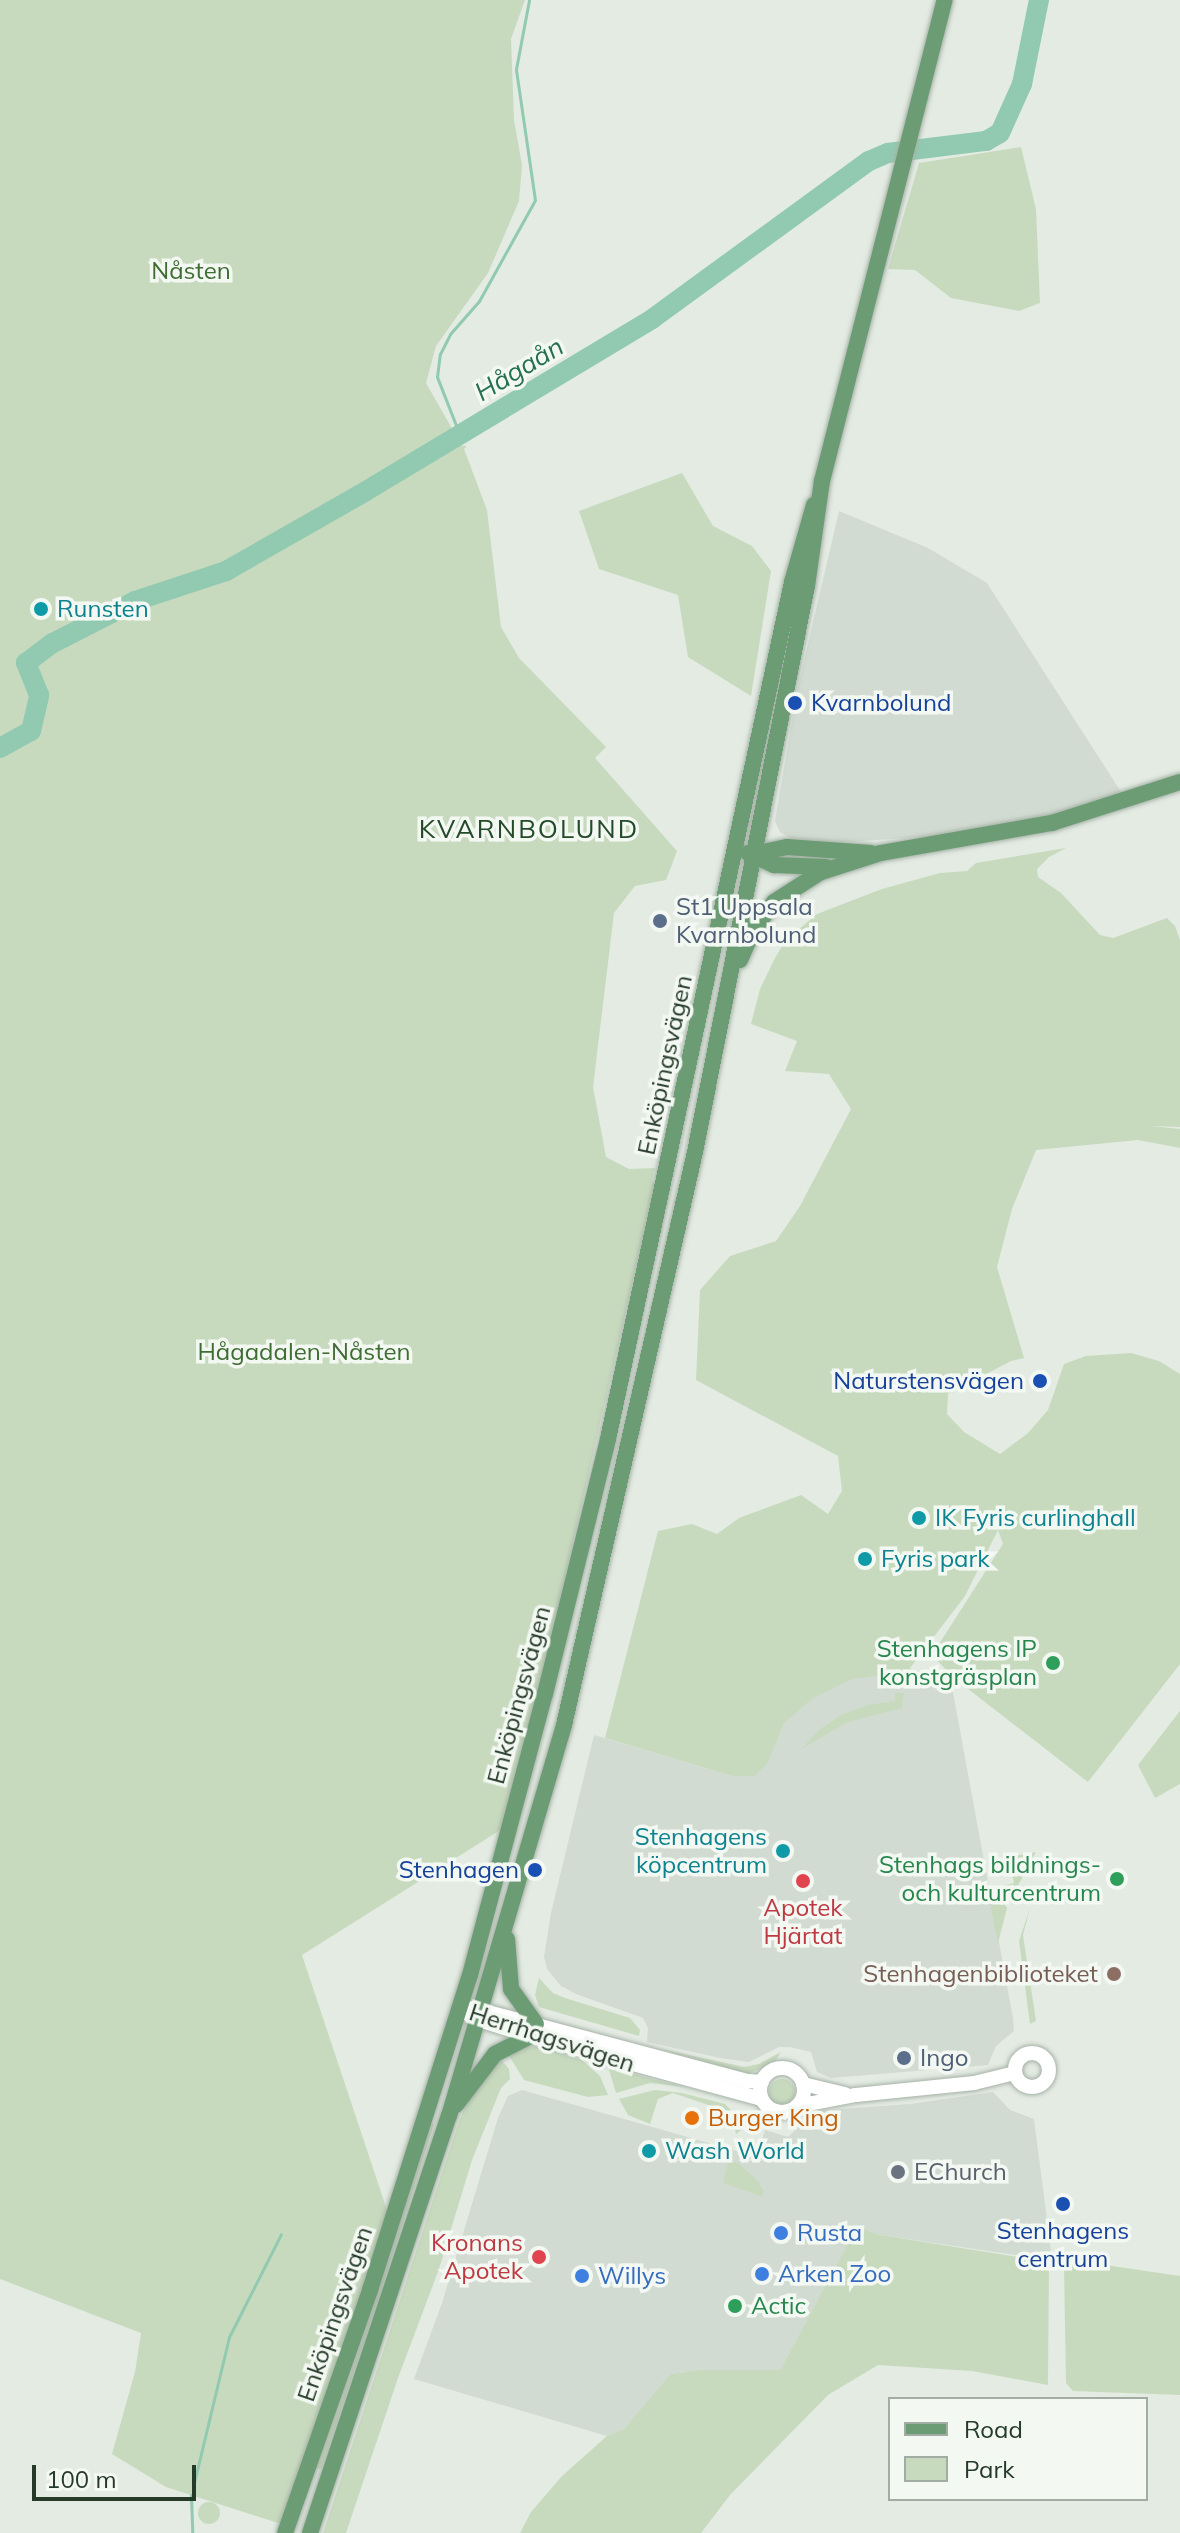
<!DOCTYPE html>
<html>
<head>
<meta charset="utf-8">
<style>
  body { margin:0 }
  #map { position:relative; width:1180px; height:2533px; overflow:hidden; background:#e3ebe3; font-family:Mulish,sans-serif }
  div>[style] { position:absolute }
  .built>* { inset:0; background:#d2dbd1 }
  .green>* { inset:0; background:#c7dabe }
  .round { border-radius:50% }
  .stream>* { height:3px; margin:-1.5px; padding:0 1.5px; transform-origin:1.5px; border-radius:1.5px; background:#91cab1 }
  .river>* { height:20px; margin:-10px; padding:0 10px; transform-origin:10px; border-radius:10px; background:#91cab1 }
  .roads { filter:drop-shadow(0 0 2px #a6b2a7) drop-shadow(0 0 2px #a6b2a7) }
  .minor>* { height:14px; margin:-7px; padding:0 7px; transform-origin:7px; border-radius:7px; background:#fff }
  .minor>.ring { margin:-7px; padding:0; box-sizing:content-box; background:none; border:14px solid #fff; border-radius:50% }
  .major>* { height:16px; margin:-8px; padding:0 8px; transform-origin:8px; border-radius:8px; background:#6c9c74 }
  .dots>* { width:22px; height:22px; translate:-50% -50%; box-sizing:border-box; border:4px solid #f3f8f3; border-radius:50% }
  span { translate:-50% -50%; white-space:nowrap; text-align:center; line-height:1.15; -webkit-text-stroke:7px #f3f8f3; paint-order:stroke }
  .park-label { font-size:24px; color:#3f6d33 }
  .culture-label { font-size:24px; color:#0d838f }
  .left { translate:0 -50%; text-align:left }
  .right { translate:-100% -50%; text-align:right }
  .transit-label { font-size:24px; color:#164399 }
  .service-label { font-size:24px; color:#4e5e75 }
  .street-label { font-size:24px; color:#253a28 }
  .leisure-label { font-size:24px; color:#27864d }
  .health-label { font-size:24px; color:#be3a42 }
  .education-label { font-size:24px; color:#785e54 }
  .food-label { font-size:24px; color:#c56008 }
  .worship-label { font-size:24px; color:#5b616d }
  .shop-label { font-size:24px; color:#366cbe }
  .water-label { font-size:26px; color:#257051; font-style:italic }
  .neighbourhood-label { font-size:26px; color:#234a29; letter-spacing:2px }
  .legend { position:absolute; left:888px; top:2397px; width:260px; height:104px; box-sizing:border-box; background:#f3f8f3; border:2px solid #a1aca2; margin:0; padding:10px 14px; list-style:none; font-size:24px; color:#253a28 }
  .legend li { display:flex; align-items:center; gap:16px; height:40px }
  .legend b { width:40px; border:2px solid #a1aca2 }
  .scale { position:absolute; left:32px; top:2465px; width:164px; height:36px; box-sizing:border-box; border:4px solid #253a28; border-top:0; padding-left:10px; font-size:24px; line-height:28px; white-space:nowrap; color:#253a28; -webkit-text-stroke:6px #f3f8f3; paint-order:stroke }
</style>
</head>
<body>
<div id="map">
  <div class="built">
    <div style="clip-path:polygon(839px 511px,928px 548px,987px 583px,1123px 795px,1044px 818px,950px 835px,831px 843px,790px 838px,780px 832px,775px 821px,797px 691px)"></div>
    <div style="clip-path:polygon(830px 1643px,932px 1675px,952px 1687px,1013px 2018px,1014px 2031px,996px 2046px,988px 2065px,831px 2078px,817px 2072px,811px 2052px,790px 2047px,779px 2047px,749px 2062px,720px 2058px,647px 2042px,648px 2028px,643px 2018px,576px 1994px,561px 1986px,547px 1969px,544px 1957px,551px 1913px,594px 1735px,732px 1776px,768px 1763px,798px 1686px)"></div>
    <div style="clip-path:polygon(522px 2090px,751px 2155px,760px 2147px,765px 2130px,788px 2137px,814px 2111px,910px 2104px,993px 2092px,1010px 2110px,1034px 2119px,1051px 2251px,1015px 2255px,880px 2235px,857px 2228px,780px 2370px,699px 2370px,672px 2374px,640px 2413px,624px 2429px,607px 2436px,414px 2379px,442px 2303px,498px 2118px,508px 2096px)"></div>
  </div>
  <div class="green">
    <div style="clip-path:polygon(0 0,525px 0,511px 39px,514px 120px,522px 165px,519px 201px,488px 273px,436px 346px,426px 383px,462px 446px,467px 446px,464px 449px,487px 510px,501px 627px,519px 658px,606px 747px,595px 758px,677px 851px,666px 880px,635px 886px,614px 913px,593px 1087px,606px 1157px,629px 1169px,655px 1168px,652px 1181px,655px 1183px,539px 1691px,502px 1829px,302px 1955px,389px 2216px,281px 2524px,166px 2487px,112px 2454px,135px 2372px,141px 2333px,0 2279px)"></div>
    <div style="clip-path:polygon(1021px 147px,1036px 209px,1040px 303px,1019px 311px,951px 298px,915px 270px,888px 269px,919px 163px)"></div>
    <div style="clip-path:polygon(682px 473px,713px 526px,752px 546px,771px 571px,751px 696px,688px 657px,678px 595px,599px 569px,579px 511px)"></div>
    <div style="clip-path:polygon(1066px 848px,1049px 857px,1037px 869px,1038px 877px,1061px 893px,1100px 935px,1113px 938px,1167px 918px,1175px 926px,1180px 940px,1180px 1127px,1150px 1126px,1180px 1129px,1180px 1148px,1138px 1140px,1036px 1150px,1012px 1209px,997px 1267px,1024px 1358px,1011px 1361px,948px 1394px,947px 1414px,964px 1432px,1000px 1454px,1028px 1433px,1048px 1410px,1064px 1364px,1086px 1356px,1131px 1353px,1159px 1361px,1180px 1374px,1180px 1664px,1088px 1782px,954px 1678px,932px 1655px,1003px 1544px,998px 1530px,965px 1596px,907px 1672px,852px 1679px,812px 1699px,784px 1723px,768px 1763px,754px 1776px,732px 1776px,605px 1738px,658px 1531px,692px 1524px,717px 1534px,739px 1518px,801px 1495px,828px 1514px,842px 1491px,838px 1456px,696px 1380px,700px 1290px,730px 1256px,776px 1241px,800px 1206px,851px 1109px,829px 1074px,785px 1071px,797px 1041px,751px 1024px,760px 989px,774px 960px,785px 941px,817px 914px,882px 889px,940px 873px,967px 871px,976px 863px)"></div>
    <div style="clip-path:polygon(895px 1693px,904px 1693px,902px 1708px,848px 1722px,801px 1749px,820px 1729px,841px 1715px,867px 1705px,895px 1701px)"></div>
    <div style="clip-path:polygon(1180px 1711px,1180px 1784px,1155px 1798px,1138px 1765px)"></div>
    <div style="clip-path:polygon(1036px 1852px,1014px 1893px,1008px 1895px,992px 1889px,1014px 1883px,1009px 1857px)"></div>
    <div style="clip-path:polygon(988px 1894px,1001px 1899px,1007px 1908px,998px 1943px)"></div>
    <div style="clip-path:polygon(1030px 1908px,1023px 1935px,1036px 2021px,1030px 2024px,1019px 1941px)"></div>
    <div style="clip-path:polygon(539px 1978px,553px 1993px,565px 1998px,630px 2018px,640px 2030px,639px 2036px,539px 2007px,535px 1995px)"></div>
    <div style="clip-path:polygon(523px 2046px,538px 2047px,582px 2060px,600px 2076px,608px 2095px,588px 2097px,524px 2080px,508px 2054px)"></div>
    <div style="clip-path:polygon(657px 2048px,744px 2067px,759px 2064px,781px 2052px,774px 2063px,748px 2074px)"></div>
    <div style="clip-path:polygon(499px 2057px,509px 2069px,510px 2079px,501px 2088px,472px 2160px,439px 2269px,398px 2378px,346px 2533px,323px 2533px,459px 2121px,469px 2099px)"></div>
    <div style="clip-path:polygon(612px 2068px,652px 2079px,684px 2087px,650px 2083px,616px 2093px,609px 2070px)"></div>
    <div class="round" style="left:769px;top:2079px;width:26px;height:26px"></div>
    <div style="clip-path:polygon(655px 2090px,682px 2093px,725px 2104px,746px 2126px,736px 2134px,732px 2113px,673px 2093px,658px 2099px,650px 2124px,628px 2115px,619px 2099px)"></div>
    <div style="clip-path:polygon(428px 2122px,434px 2124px,379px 2297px,322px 2468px,318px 2469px,315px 2466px)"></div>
    <div style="clip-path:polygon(737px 2162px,758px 2181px,764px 2192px,761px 2196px,723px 2183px,728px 2163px)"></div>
    <div style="clip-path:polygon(857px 2227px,880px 2235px,1049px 2262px,1048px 2385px,972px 2371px,878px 2365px,828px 2395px,730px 2495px,701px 2533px,520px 2533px,531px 2512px,562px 2476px,607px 2436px,624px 2429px,671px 2374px,699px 2370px,780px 2370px)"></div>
    <div style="clip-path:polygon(1071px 2260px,1180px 2276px,1180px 2395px,1073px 2391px,1066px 2383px,1064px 2266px)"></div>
    <div class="round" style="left:198px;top:2502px;width:22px;height:22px"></div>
  </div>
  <div class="stream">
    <div style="left:459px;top:433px;width:60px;rotate:-111.4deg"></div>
    <div style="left:437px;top:377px;width:23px;rotate:-83deg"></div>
    <div style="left:440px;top:354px;width:22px;rotate:-63deg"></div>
    <div style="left:450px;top:334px;width:44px;rotate:-48.7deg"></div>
    <div style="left:479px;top:301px;width:115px;rotate:-61deg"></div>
    <div style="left:535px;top:200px;width:132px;rotate:-98.3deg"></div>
    <div style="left:516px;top:69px;width:70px;rotate:-79.3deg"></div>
    <div style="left:193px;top:2487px;width:154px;rotate:-76.5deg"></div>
    <div style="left:229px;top:2337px;width:115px;rotate:-63.2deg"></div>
    <div style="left:191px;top:2495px;width:38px;rotate:88deg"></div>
  </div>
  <div class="river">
    <div style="left:0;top:748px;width:35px;rotate:-29deg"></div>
    <div style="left:31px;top:731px;width:37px;rotate:-77deg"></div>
    <div style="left:39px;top:695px;width:35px;rotate:-112deg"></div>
    <div style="left:26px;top:663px;width:34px;rotate:-37deg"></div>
    <div style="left:53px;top:643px;width:92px;rotate:-27.1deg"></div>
    <div style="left:135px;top:601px;width:96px;rotate:-18.2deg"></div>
    <div style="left:226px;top:571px;width:161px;rotate:-29.7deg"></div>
    <div style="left:366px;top:491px;width:334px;rotate:-31deg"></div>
    <div style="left:652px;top:319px;width:268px;rotate:-36.1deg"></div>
    <div style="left:869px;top:161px;width:21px;rotate:-23deg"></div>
    <div style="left:888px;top:153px;width:99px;rotate:-7deg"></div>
    <div style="left:986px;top:141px;width:16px;rotate:-30deg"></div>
    <div style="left:1000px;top:133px;width:54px;rotate:-65.8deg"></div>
    <div style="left:1022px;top:84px;width:86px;rotate:-78.6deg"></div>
  </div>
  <div class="roads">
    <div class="minor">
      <div style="left:473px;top:2008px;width:285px;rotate:14.9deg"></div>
      <div style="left:748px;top:2081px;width:14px;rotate:4deg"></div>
      <div style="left:459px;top:2009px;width:20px;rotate:30deg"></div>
      <div style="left:476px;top:2019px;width:57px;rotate:17.5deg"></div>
      <div style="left:530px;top:2036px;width:240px;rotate:15.2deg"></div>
      <div class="ring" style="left:1015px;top:2053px;width:20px;height:20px"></div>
      <div class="ring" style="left:760px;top:2068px;width:30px;height:30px"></div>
      <div style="left:803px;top:2084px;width:43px;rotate:13.4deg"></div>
      <div style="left:797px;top:2106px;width:60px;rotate:-10.6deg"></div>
      <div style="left:856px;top:2095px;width:119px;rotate:-5.8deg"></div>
      <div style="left:974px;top:2083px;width:42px;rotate:-13.7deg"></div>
    </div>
    <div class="major">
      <div style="left:748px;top:853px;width:29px;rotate:25deg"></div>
      <div style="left:774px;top:865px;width:52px;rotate:2.2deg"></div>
      <div style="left:754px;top:854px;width:34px;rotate:-12deg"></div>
      <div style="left:787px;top:847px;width:84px;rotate:4.1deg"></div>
      <div style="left:740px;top:960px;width:32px;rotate:-66deg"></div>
      <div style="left:753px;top:931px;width:36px;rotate:-54deg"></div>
      <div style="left:774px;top:902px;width:56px;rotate:-32.6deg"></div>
      <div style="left:821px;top:872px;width:63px;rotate:-17.6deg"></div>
      <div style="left:881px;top:853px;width:174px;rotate:-10deg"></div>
      <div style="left:1052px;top:823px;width:134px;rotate:-17.8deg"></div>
      <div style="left:507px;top:1939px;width:50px;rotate:85.4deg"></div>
      <div style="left:511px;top:1989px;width:43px;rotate:54.5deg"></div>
      <div style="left:456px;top:2105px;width:64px;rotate:-52.6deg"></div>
      <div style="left:495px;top:2054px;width:39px;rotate:-27deg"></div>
      <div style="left:285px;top:2533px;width:257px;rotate:-70.7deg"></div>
      <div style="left:370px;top:2290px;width:330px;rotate:-72.4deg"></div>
      <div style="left:470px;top:1975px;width:291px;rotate:-75.1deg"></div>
      <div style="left:545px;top:1694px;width:263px;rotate:-76.1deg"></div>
      <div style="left:608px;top:1439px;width:877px;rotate:-77.88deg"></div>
      <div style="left:792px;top:582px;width:80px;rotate:-74.1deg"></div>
      <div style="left:310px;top:2533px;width:440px;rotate:-71.6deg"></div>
      <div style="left:449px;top:2116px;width:408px;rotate:-73.6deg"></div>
      <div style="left:564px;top:1725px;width:588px;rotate:-77.12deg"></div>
      <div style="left:695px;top:1152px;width:577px;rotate:-78.81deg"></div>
      <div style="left:807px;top:586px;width:106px;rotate:-81.9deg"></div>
      <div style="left:822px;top:481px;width:496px;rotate:-75.7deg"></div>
    </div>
  </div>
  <div class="dots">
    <div style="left:41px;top:609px;background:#0f9aa8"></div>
    <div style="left:795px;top:703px;background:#1a4fb4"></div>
    <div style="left:660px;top:921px;background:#5c6f8a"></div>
    <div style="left:1040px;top:1381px;background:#1a4fb4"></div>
    <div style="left:919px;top:1518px;background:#0f9aa8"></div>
    <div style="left:865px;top:1559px;background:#0f9aa8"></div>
    <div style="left:1053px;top:1663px;background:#2e9e5b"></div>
    <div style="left:783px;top:1851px;background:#0f9aa8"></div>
    <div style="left:535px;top:1870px;background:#1a4fb4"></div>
    <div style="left:1117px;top:1879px;background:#2e9e5b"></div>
    <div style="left:803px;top:1881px;background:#e0444e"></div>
    <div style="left:1114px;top:1974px;background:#8d6e63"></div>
    <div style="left:904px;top:2058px;background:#5c6f8a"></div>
    <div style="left:692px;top:2118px;background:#e8710a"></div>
    <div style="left:649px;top:2151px;background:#0f9aa8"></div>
    <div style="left:898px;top:2172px;background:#6b7280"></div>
    <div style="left:1063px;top:2204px;background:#1a4fb4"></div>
    <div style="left:781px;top:2233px;background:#3f7fe0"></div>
    <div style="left:539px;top:2257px;background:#e0444e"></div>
    <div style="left:762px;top:2274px;background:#3f7fe0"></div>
    <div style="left:582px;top:2276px;background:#3f7fe0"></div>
    <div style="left:735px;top:2306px;background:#2e9e5b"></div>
  </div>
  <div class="park-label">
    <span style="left:191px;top:271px">Nåsten</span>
    <span style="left:304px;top:1352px">Hågadalen-Nåsten</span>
  </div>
  <div class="culture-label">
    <span class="left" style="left:57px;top:609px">Runsten</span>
    <span class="left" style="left:935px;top:1518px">IK Fyris curlinghall</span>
    <span class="left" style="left:881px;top:1559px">Fyris park</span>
    <span class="right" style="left:767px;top:1851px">Stenhagens<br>köpcentrum</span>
    <span class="left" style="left:665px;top:2151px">Wash World</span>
  </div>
  <div class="transit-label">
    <span class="left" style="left:811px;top:703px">Kvarnbolund</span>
    <span class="right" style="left:1024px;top:1381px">Naturstensvägen</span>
    <span class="right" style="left:519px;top:1870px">Stenhagen</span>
    <span style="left:1063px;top:2245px">Stenhagens<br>centrum</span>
  </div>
  <div class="service-label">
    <span class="left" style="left:676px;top:921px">St1 Uppsala<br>Kvarnbolund</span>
    <span class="left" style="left:920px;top:2058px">Ingo</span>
  </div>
  <div class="street-label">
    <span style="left:665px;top:1065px;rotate:-78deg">Enköpingsvägen</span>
    <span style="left:519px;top:1695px;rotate:-75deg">Enköpingsvägen</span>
    <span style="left:552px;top:2038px;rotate:18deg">Herrhagsvägen</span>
    <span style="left:335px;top:2314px;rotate:-71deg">Enköpingsvägen</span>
  </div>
  <div class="leisure-label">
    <span class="right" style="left:1037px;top:1663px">Stenhagens IP<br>konstgräsplan</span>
    <span class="right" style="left:1101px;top:1879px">Stenhags bildnings-<br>och kulturcentrum</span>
    <span class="left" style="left:751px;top:2306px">Actic</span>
  </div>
  <div class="health-label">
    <span style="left:803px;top:1922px">Apotek<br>Hjärtat</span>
    <span class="right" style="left:523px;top:2257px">Kronans<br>Apotek</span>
  </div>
  <div class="education-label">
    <span class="right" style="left:1098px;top:1974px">Stenhagenbiblioteket</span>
  </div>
  <div class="food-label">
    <span class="left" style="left:708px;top:2118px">Burger King</span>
  </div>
  <div class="worship-label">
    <span class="left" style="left:914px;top:2172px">EChurch</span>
  </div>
  <div class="shop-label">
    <span class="left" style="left:797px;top:2233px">Rusta</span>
    <span class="left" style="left:778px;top:2274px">Arken Zoo</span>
    <span class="left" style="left:598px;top:2276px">Willys</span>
  </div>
  <div class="water-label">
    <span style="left:519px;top:369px;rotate:-31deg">Hågaån</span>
  </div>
  <div class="neighbourhood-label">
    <span style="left:529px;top:829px">KVARNBOLUND</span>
  </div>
  <ul class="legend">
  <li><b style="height:10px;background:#6c9c74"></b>Road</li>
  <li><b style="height:22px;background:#c7dabe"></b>Park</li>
  </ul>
  <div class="scale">100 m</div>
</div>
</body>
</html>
